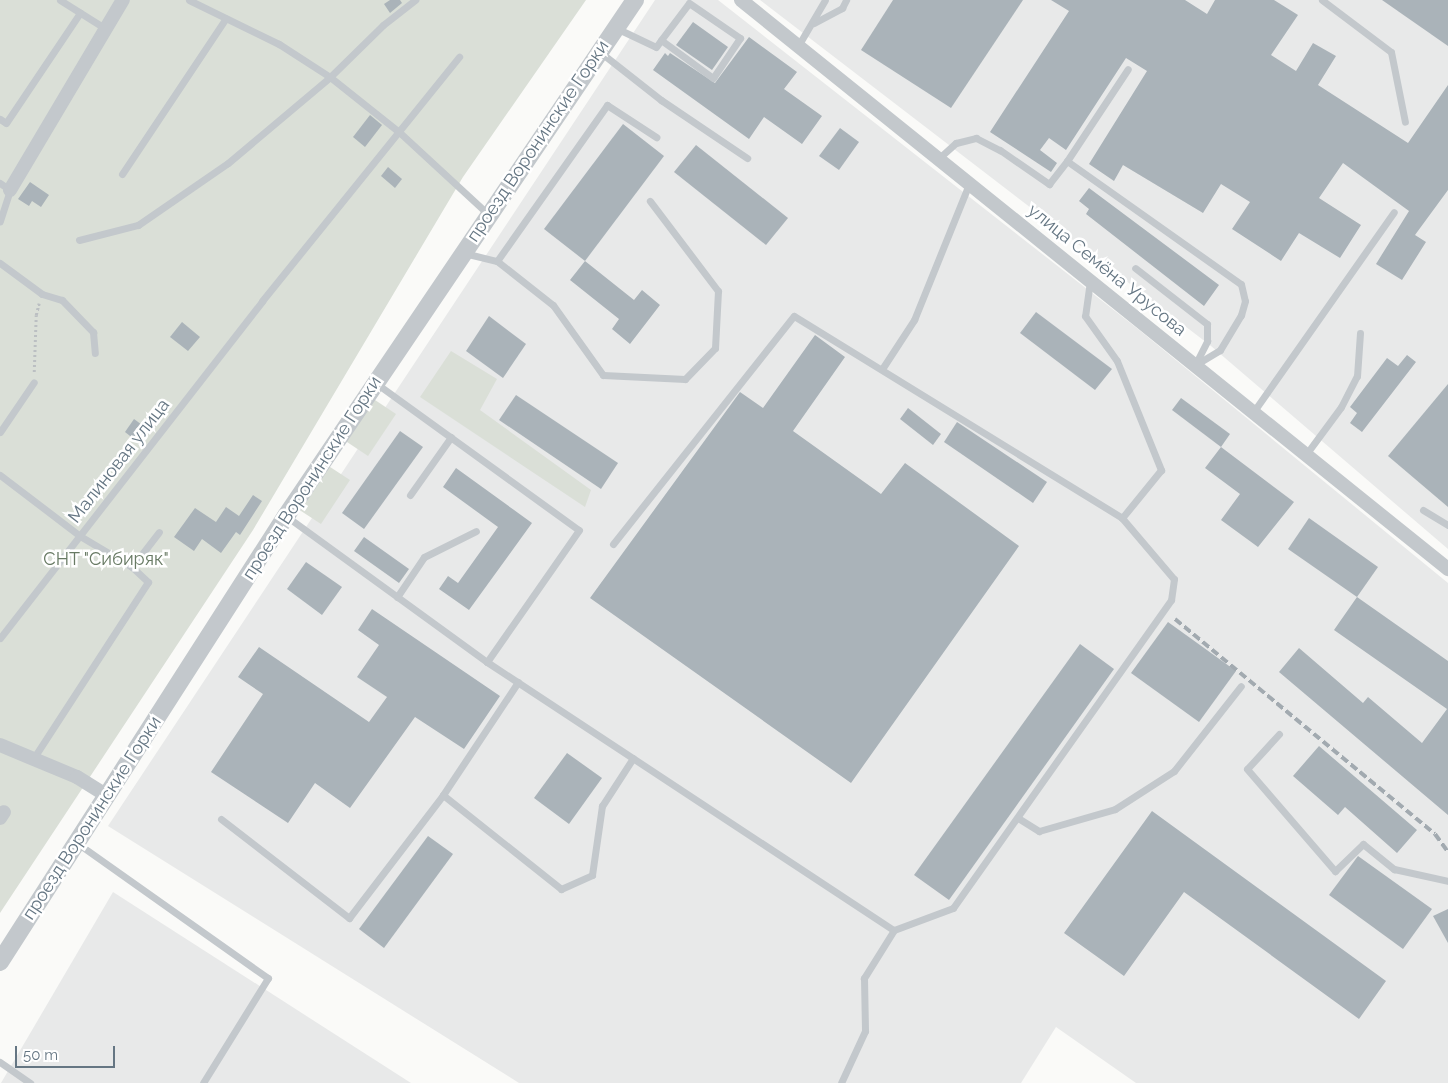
<!DOCTYPE html>
<html>
<head>
<meta charset="utf-8">
<style>
  body { margin:0 }
  #map { position:relative; width:1448px; height:1083px; overflow:hidden; background:#fafaf8; font-family:Raleway,sans-serif }
  div>[style] { position:absolute }
  .built>* { inset:0; background:#e8e9e9 }
  .green>* { inset:0; background:#dadfd7 }
  .building>* { inset:0; background:#aab3b9 }
  .path>* { height:2.5px; margin-top:-1.25px; transform-origin:0; background:repeating-linear-gradient(90deg,#bbbfc2 0 2.5px,transparent 0 5px) }
  .service>* { height:7px; margin:-3.5px; padding:0 3.5px; transform-origin:3.5px; border-radius:3.5px; background:#c3c8cc }
  .minor>* { height:14px; margin:-7px; padding:0 7px; transform-origin:7px; border-radius:7px; background:#c3c8cc }
  .tertiary>* { height:18px; margin:-9px; padding:0 9px; transform-origin:9px; border-radius:9px; background:#c3c8cc }
  .rail>* { height:4px; margin-top:-2px; transform-origin:0; background:repeating-linear-gradient(90deg,#a2aab0 0 8px,transparent 0 12px) }
  span { translate:-50% -50%; white-space:nowrap; text-align:center; line-height:1.15; -webkit-text-stroke:5px #fff; paint-order:stroke }
  .street-label { font-size:18px; color:#657683 }
  .park-label { font-size:18px; color:#687a64 }
  .scale { position:absolute; left:15px; top:1046px; width:100px; height:22px; box-sizing:border-box; border:2px solid #657683; border-top:0; padding-left:6px; font-size:15px; line-height:18px; white-space:nowrap; color:#657683; -webkit-text-stroke:4px #fff; paint-order:stroke }
</style>
</head>
<body>
<div id="map">
  <div class="built">
    <div style="clip-path:polygon(655px 0,718px 0,1138px 329px,1448px 583px,1448px 1083px,1136px 1083px,1056px 1027px,1021px 1083px,519px 1083px,108px 826px)"></div>
    <div style="clip-path:polygon(760px 0,1448px 0,1448px 549px,1211px 346px)"></div>
    <div style="clip-path:polygon(113px 892px,411px 1083px,1px 1083px)"></div>
  </div>
  <div class="green">
    <div style="clip-path:polygon(0 0,586px 0,463px 177px,253px 530px,0 913px)"></div>
    <div style="clip-path:polygon(451px 351px,497px 379px,480px 410px,591px 490px,585px 507px,420px 397px)"></div>
    <div style="clip-path:polygon(372px 398px,396px 414px,368px 456px,344px 440px)"></div>
    <div style="clip-path:polygon(327px 465px,350px 480px,321px 524px,298px 509px)"></div>
  </div>
  <div class="building">
    <div style="clip-path:polygon(390px 0,400px 0,402px 3px,390px 13px,384px 4px)"></div>
    <div style="clip-path:polygon(893px 0,1023px 0,951px 108px,861px 50px)"></div>
    <div style="clip-path:polygon(1051px 0,1185px 0,1207px 14px,1215px 0,1274px 0,1298px 15px,1271px 55px,1296px 71px,1313px 43px,1336px 56px,1318px 85px,1408px 143px,1448px 85px,1448px 190px,1415px 235px,1426px 242px,1402px 280px,1376px 264px,1409px 211px,1343px 163px,1319px 198px,1361px 225px,1340px 258px,1299px 233px,1281px 261px,1232px 229px,1250px 202px,1221px 184px,1203px 213px,1123px 165px,1114px 181px,1089px 164px,1147px 71px,1126px 58px,1066px 150px,1049px 138px,1040px 150px,1057px 163px,1051px 172px,990px 132px,1069px 11px)"></div>
    <div style="clip-path:polygon(1382px 0,1448px 0,1448px 46px)"></div>
    <div style="clip-path:polygon(693px 22px,728px 47px,712px 70px,676px 45px)"></div>
    <div style="clip-path:polygon(749px 37px,797px 72px,784px 89px,822px 116px,802px 144px,764px 117px,749px 139px,653px 70px,665px 53px,668px 56px,670px 53px,715px 83px)"></div>
    <div style="clip-path:polygon(370px 115px,382px 125px,365px 147px,353px 137px)"></div>
    <div style="clip-path:polygon(623px 124px,664px 156px,585px 261px,544px 229px)"></div>
    <div style="clip-path:polygon(840px 128px,859px 142px,839px 170px,819px 156px)"></div>
    <div style="clip-path:polygon(696px 145px,788px 218px,766px 245px,674px 172px)"></div>
    <div style="clip-path:polygon(388px 167px,402px 179px,395px 188px,381px 176px)"></div>
    <div style="clip-path:polygon(30px 182px,49px 195px,41px 207px,32px 201px,29px 206px,18px 199px)"></div>
    <div style="clip-path:polygon(1089px 188px,1219px 285px,1204px 306px,1086px 214px,1089px 209px,1079px 201px)"></div>
    <div style="clip-path:polygon(585px 261px,634px 300px,642px 290px,660px 305px,630px 344px,612px 329px,619px 319px,570px 280px)"></div>
    <div style="clip-path:polygon(1036px 312px,1112px 369px,1095px 390px,1020px 333px)"></div>
    <div style="clip-path:polygon(489px 316px,526px 344px,503px 378px,466px 351px)"></div>
    <div style="clip-path:polygon(182px 322px,200px 337px,188px 351px,170px 337px)"></div>
    <div style="clip-path:polygon(815px 335px,845px 357px,793px 431px,881px 494px,905px 463px,1019px 546px,851px 783px,590px 598px,740px 392px,763px 408px)"></div>
    <div style="clip-path:polygon(1407px 355px,1416px 362px,1362px 432px,1350px 423px,1357px 413px,1350px 407px,1387px 358px,1398px 366px)"></div>
    <div style="clip-path:polygon(1448px 384px,1448px 507px,1388px 456px)"></div>
    <div style="clip-path:polygon(516px 395px,618px 463px,601px 489px,499px 420px)"></div>
    <div style="clip-path:polygon(1181px 398px,1230px 434px,1221px 447px,1172px 410px)"></div>
    <div style="clip-path:polygon(908px 408px,941px 434px,933px 445px,900px 419px)"></div>
    <div style="clip-path:polygon(134px 419px,149px 430px,139px 443px,125px 432px)"></div>
    <div style="clip-path:polygon(957px 422px,1047px 482px,1033px 503px,944px 442px)"></div>
    <div style="clip-path:polygon(400px 431px,423px 447px,364px 529px,342px 513px)"></div>
    <div style="clip-path:polygon(1221px 447px,1294px 502px,1258px 547px,1221px 520px,1240px 494px,1205px 468px)"></div>
    <div style="clip-path:polygon(456px 468px,532px 523px,469px 610px,439px 589px,448px 576px,458px 583px,498px 527px,443px 487px)"></div>
    <div style="clip-path:polygon(253px 495px,262px 501px,240px 535px,236px 532px,221px 553px,202px 539px,194px 551px,174px 537px,195px 508px,216px 522px,226px 507px,239px 516px)"></div>
    <div style="clip-path:polygon(1309px 518px,1378px 567px,1357px 597px,1288px 549px)"></div>
    <div style="clip-path:polygon(364px 537px,409px 569px,399px 583px,354px 551px)"></div>
    <div style="clip-path:polygon(306px 562px,342px 587px,322px 615px,287px 589px)"></div>
    <div style="clip-path:polygon(1357px 597px,1448px 661px,1448px 815px,1279px 672px,1299px 648px,1363px 703px,1368px 697px,1422px 743px,1447px 709px,1334px 630px)"></div>
    <div style="clip-path:polygon(372px 609px,500px 696px,464px 749px,415px 717px,350px 808px,315px 783px,288px 823px,211px 772px,263px 694px,238px 677px,259px 647px,369px 722px,387px 697px,357px 677px,379px 645px,358px 630px)"></div>
    <div style="clip-path:polygon(1168px 622px,1236px 671px,1199px 722px,1131px 673px)"></div>
    <div style="clip-path:polygon(1080px 644px,1114px 669px,949px 900px,914px 875px)"></div>
    <div style="clip-path:polygon(1319px 746px,1417px 830px,1397px 853px,1345px 807px,1338px 815px,1293px 776px)"></div>
    <div style="clip-path:polygon(567px 753px,602px 778px,569px 824px,534px 798px)"></div>
    <div style="clip-path:polygon(1152px 811px,1386px 981px,1359px 1019px,1184px 892px,1124px 976px,1064px 933px)"></div>
    <div style="clip-path:polygon(428px 836px,453px 854px,384px 948px,359px 929px)"></div>
    <div style="clip-path:polygon(1358px 856px,1432px 909px,1403px 949px,1329px 895px)"></div>
    <div style="clip-path:polygon(1448px 909px,1448px 943px,1433px 916px)"></div>
  </div>
  <div class="path">
    <div style="left:34px;top:372px;width:57px;rotate:-88deg"></div>
    <div style="left:36px;top:315px;width:12px;rotate:-76deg"></div>
  </div>
  <div class="service">
    <div style="left:60px;top:0;width:54px;rotate:32.2deg"></div>
    <div style="left:189px;top:0;width:100px;rotate:26.1deg"></div>
    <div style="left:279px;top:44px;width:61px;rotate:32.9deg"></div>
    <div style="left:330px;top:77px;width:87px;rotate:38.5deg"></div>
    <div style="left:398px;top:131px;width:122px;rotate:42.7deg"></div>
    <div style="left:1322px;top:0;width:86px;rotate:37deg"></div>
    <div style="left:1391px;top:52px;width:71px;rotate:78.7deg"></div>
    <div style="left:814px;top:23px;width:32px;rotate:-28deg"></div>
    <div style="left:842px;top:8px;width:9px;rotate:-63deg"></div>
    <div style="left:616px;top:28px;width:44px;rotate:25.4deg"></div>
    <div style="left:656px;top:47px;width:9px;rotate:-54deg"></div>
    <div style="left:661px;top:40px;width:46px;rotate:-52.9deg"></div>
    <div style="left:689px;top:3px;width:62px;rotate:34.5deg"></div>
    <div style="left:740px;top:38px;width:48px;rotate:124deg"></div>
    <div style="left:713px;top:78px;width:64px;rotate:-143.8deg"></div>
    <div style="left:798px;top:46px;width:53px;rotate:-59.6deg"></div>
    <div style="left:600px;top:52px;width:78px;rotate:38.2deg"></div>
    <div style="left:661px;top:100px;width:104px;rotate:34deg"></div>
    <div style="left:0;top:119px;width:7px;rotate:34deg"></div>
    <div style="left:6px;top:123px;width:133px;rotate:-56.1deg"></div>
    <div style="left:938px;top:159px;width:24px;rotate:-42deg"></div>
    <div style="left:956px;top:143px;width:21px;rotate:-14deg"></div>
    <div style="left:976px;top:138px;width:27px;rotate:27deg"></div>
    <div style="left:1000px;top:150px;width:60px;rotate:34.8deg"></div>
    <div style="left:1049px;top:184px;width:29px;rotate:-52deg"></div>
    <div style="left:1067px;top:161px;width:213px;rotate:35.3deg"></div>
    <div style="left:1241px;top:284px;width:17px;rotate:77deg"></div>
    <div style="left:1245px;top:301px;width:15px;rotate:106deg"></div>
    <div style="left:1241px;top:315px;width:41px;rotate:121deg"></div>
    <div style="left:1220px;top:350px;width:29px;rotate:149deg"></div>
    <div style="left:1195px;top:365px;width:27px;rotate:-63deg"></div>
    <div style="left:1207px;top:341px;width:17px;rotate:-90deg"></div>
    <div style="left:1207px;top:324px;width:91px;rotate:-142.1deg"></div>
    <div style="left:1067px;top:161px;width:110px;rotate:-56.5deg"></div>
    <div style="left:122px;top:174px;width:187px;rotate:-56.3deg"></div>
    <div style="left:0;top:183px;width:12px;rotate:35deg"></div>
    <div style="left:10px;top:190px;width:33px;rotate:108deg"></div>
    <div style="left:79px;top:240px;width:61px;rotate:-14.3deg"></div>
    <div style="left:138px;top:225px;width:109px;rotate:-34.6deg"></div>
    <div style="left:228px;top:163px;width:133px;rotate:-40.1deg"></div>
    <div style="left:330px;top:77px;width:74px;rotate:-44.5deg"></div>
    <div style="left:383px;top:25px;width:41px;rotate:-38deg"></div>
    <div style="left:464px;top:253px;width:34px;rotate:14deg"></div>
    <div style="left:497px;top:261px;width:71px;rotate:38.2deg"></div>
    <div style="left:553px;top:305px;width:86px;rotate:54.5deg"></div>
    <div style="left:603px;top:375px;width:82px;rotate:2.8deg"></div>
    <div style="left:685px;top:379px;width:43px;rotate:-45.9deg"></div>
    <div style="left:715px;top:348px;width:57px;rotate:-87deg"></div>
    <div style="left:718px;top:291px;width:113px;rotate:-127.1deg"></div>
    <div style="left:497px;top:261px;width:191px;rotate:-54.8deg"></div>
    <div style="left:607px;top:105px;width:59px;rotate:33.1deg"></div>
    <div style="left:0;top:263px;width:52px;rotate:36.4deg"></div>
    <div style="left:42px;top:294px;width:21px;rotate:17deg"></div>
    <div style="left:62px;top:300px;width:45px;rotate:45.9deg"></div>
    <div style="left:93px;top:332px;width:21px;rotate:85deg"></div>
    <div style="left:1090px;top:281px;width:35px;rotate:98deg"></div>
    <div style="left:1085px;top:316px;width:55px;rotate:54.6deg"></div>
    <div style="left:1117px;top:361px;width:118px;rotate:68deg"></div>
    <div style="left:1161px;top:470px;width:62px;rotate:129.1deg"></div>
    <div style="left:882px;top:369px;width:59px;rotate:-56.9deg"></div>
    <div style="left:914px;top:320px;width:147px;rotate:-68deg"></div>
    <div style="left:377px;top:384px;width:249px;rotate:35.9deg"></div>
    <div style="left:579px;top:530px;width:161px;rotate:124.9deg"></div>
    <div style="left:1254px;top:411px;width:243px;rotate:-54.9deg"></div>
    <div style="left:0;top:432px;width:60px;rotate:-55.8deg"></div>
    <div style="left:1307px;top:453px;width:57px;rotate:-53.5deg"></div>
    <div style="left:1341px;top:407px;width:35px;rotate:-63deg"></div>
    <div style="left:1357px;top:376px;width:43px;rotate:-86deg"></div>
    <div style="left:0;top:475px;width:101px;rotate:37.3deg"></div>
    <div style="left:80px;top:536px;width:61px;rotate:30.8deg"></div>
    <div style="left:132px;top:567px;width:22px;rotate:43deg"></div>
    <div style="left:148px;top:582px;width:211px;rotate:123deg"></div>
    <div style="left:410px;top:495px;width:71px;rotate:-54.7deg"></div>
    <div style="left:1423px;top:510px;width:29px;rotate:31deg"></div>
    <div style="left:286px;top:516px;width:248px;rotate:36deg"></div>
    <div style="left:487px;top:662px;width:487px;rotate:33.4deg"></div>
    <div style="left:613px;top:544px;width:291px;rotate:-51.6deg"></div>
    <div style="left:794px;top:316px;width:385px;rotate:31.6deg"></div>
    <div style="left:1122px;top:518px;width:80px;rotate:49.6deg"></div>
    <div style="left:1174px;top:579px;width:21px;rotate:98deg"></div>
    <div style="left:1171px;top:600px;width:377px;rotate:125.3deg"></div>
    <div style="left:953px;top:908px;width:63px;rotate:159.6deg"></div>
    <div style="left:894px;top:930px;width:57px;rotate:122deg"></div>
    <div style="left:864px;top:978px;width:53px;rotate:88.9deg"></div>
    <div style="left:865px;top:1031px;width:57px;rotate:114.8deg"></div>
    <div style="left:132px;top:567px;width:44px;rotate:-52.4deg"></div>
    <div style="left:397px;top:597px;width:48px;rotate:-56deg"></div>
    <div style="left:424px;top:557px;width:58px;rotate:-26.6deg"></div>
    <div style="left:0;top:638px;width:427px;rotate:-52.1deg"></div>
    <div style="left:262px;top:301px;width:314px;rotate:-51.1deg"></div>
    <div style="left:518px;top:682px;width:136px;rotate:123.6deg"></div>
    <div style="left:443px;top:795px;width:151px;rotate:38.5deg"></div>
    <div style="left:561px;top:889px;width:34px;rotate:-24deg"></div>
    <div style="left:592px;top:875px;width:70px;rotate:-81.8deg"></div>
    <div style="left:602px;top:806px;width:57px;rotate:-57.1deg"></div>
    <div style="left:1279px;top:734px;width:47px;rotate:132.4deg"></div>
    <div style="left:1247px;top:769px;width:135px;rotate:49.2deg"></div>
    <div style="left:1335px;top:871px;width:39px;rotate:-44deg"></div>
    <div style="left:1363px;top:844px;width:40px;rotate:39deg"></div>
    <div style="left:1394px;top:869px;width:55px;rotate:12.5deg"></div>
    <div style="left:1018px;top:818px;width:25px;rotate:32deg"></div>
    <div style="left:1039px;top:831px;width:79px;rotate:-16.1deg"></div>
    <div style="left:1115px;top:809px;width:70px;rotate:-32.8deg"></div>
    <div style="left:1174px;top:771px;width:108px;rotate:-51.8deg"></div>
    <div style="left:221px;top:819px;width:162px;rotate:37.7deg"></div>
    <div style="left:349px;top:918px;width:155px;rotate:-52.6deg"></div>
    <div style="left:77px;top:843px;width:234px;rotate:35.3deg"></div>
    <div style="left:268px;top:978px;width:123px;rotate:121.8deg"></div>
    <div style="left:0;top:1062px;width:37px;rotate:35deg"></div>
  </div>
  <div class="minor">
    <div style="left:741px;top:0;width:908px;rotate:38.83deg"></div>
    <div style="left:10px;top:190px;width:221px;rotate:-59.3deg"></div>
    <div style="left:0;top:745px;width:83px;rotate:22.6deg"></div>
    <div style="left:77px;top:777px;width:34px;rotate:32deg"></div>
    <div style="left:0;top:818px;width:7px;rotate:-56deg"></div>
  </div>
  <div class="tertiary">
    <div style="left:0;top:962px;width:530px;rotate:-57.33deg"></div>
    <div style="left:286px;top:516px;width:623px;rotate:-55.93deg"></div>
  </div>
  <div class="rail">
    <div style="left:1175px;top:619px;width:337px;rotate:39.6deg"></div>
    <div style="left:1435px;top:834px;width:22px;rotate:54deg"></div>
  </div>
  <div class="street-label">
    <span style="left:538px;top:141px;rotate:-56deg">проезд Воронинские Горки</span>
    <span style="left:1107px;top:270px;rotate:39deg">улица Семёна Урусова</span>
    <span style="left:119px;top:461px;rotate:-52deg">Малиновая улица</span>
    <span style="left:312px;top:478px;rotate:-57deg">проезд Воронинские Горки</span>
    <span style="left:92px;top:818px;rotate:-57deg">проезд Воронинские Горки</span>
  </div>
  <div class="park-label">
    <span style="left:106px;top:559px">СНТ "Сибиряк"</span>
  </div>
  <div class="scale">50 m</div>
</div>
</body>
</html>
